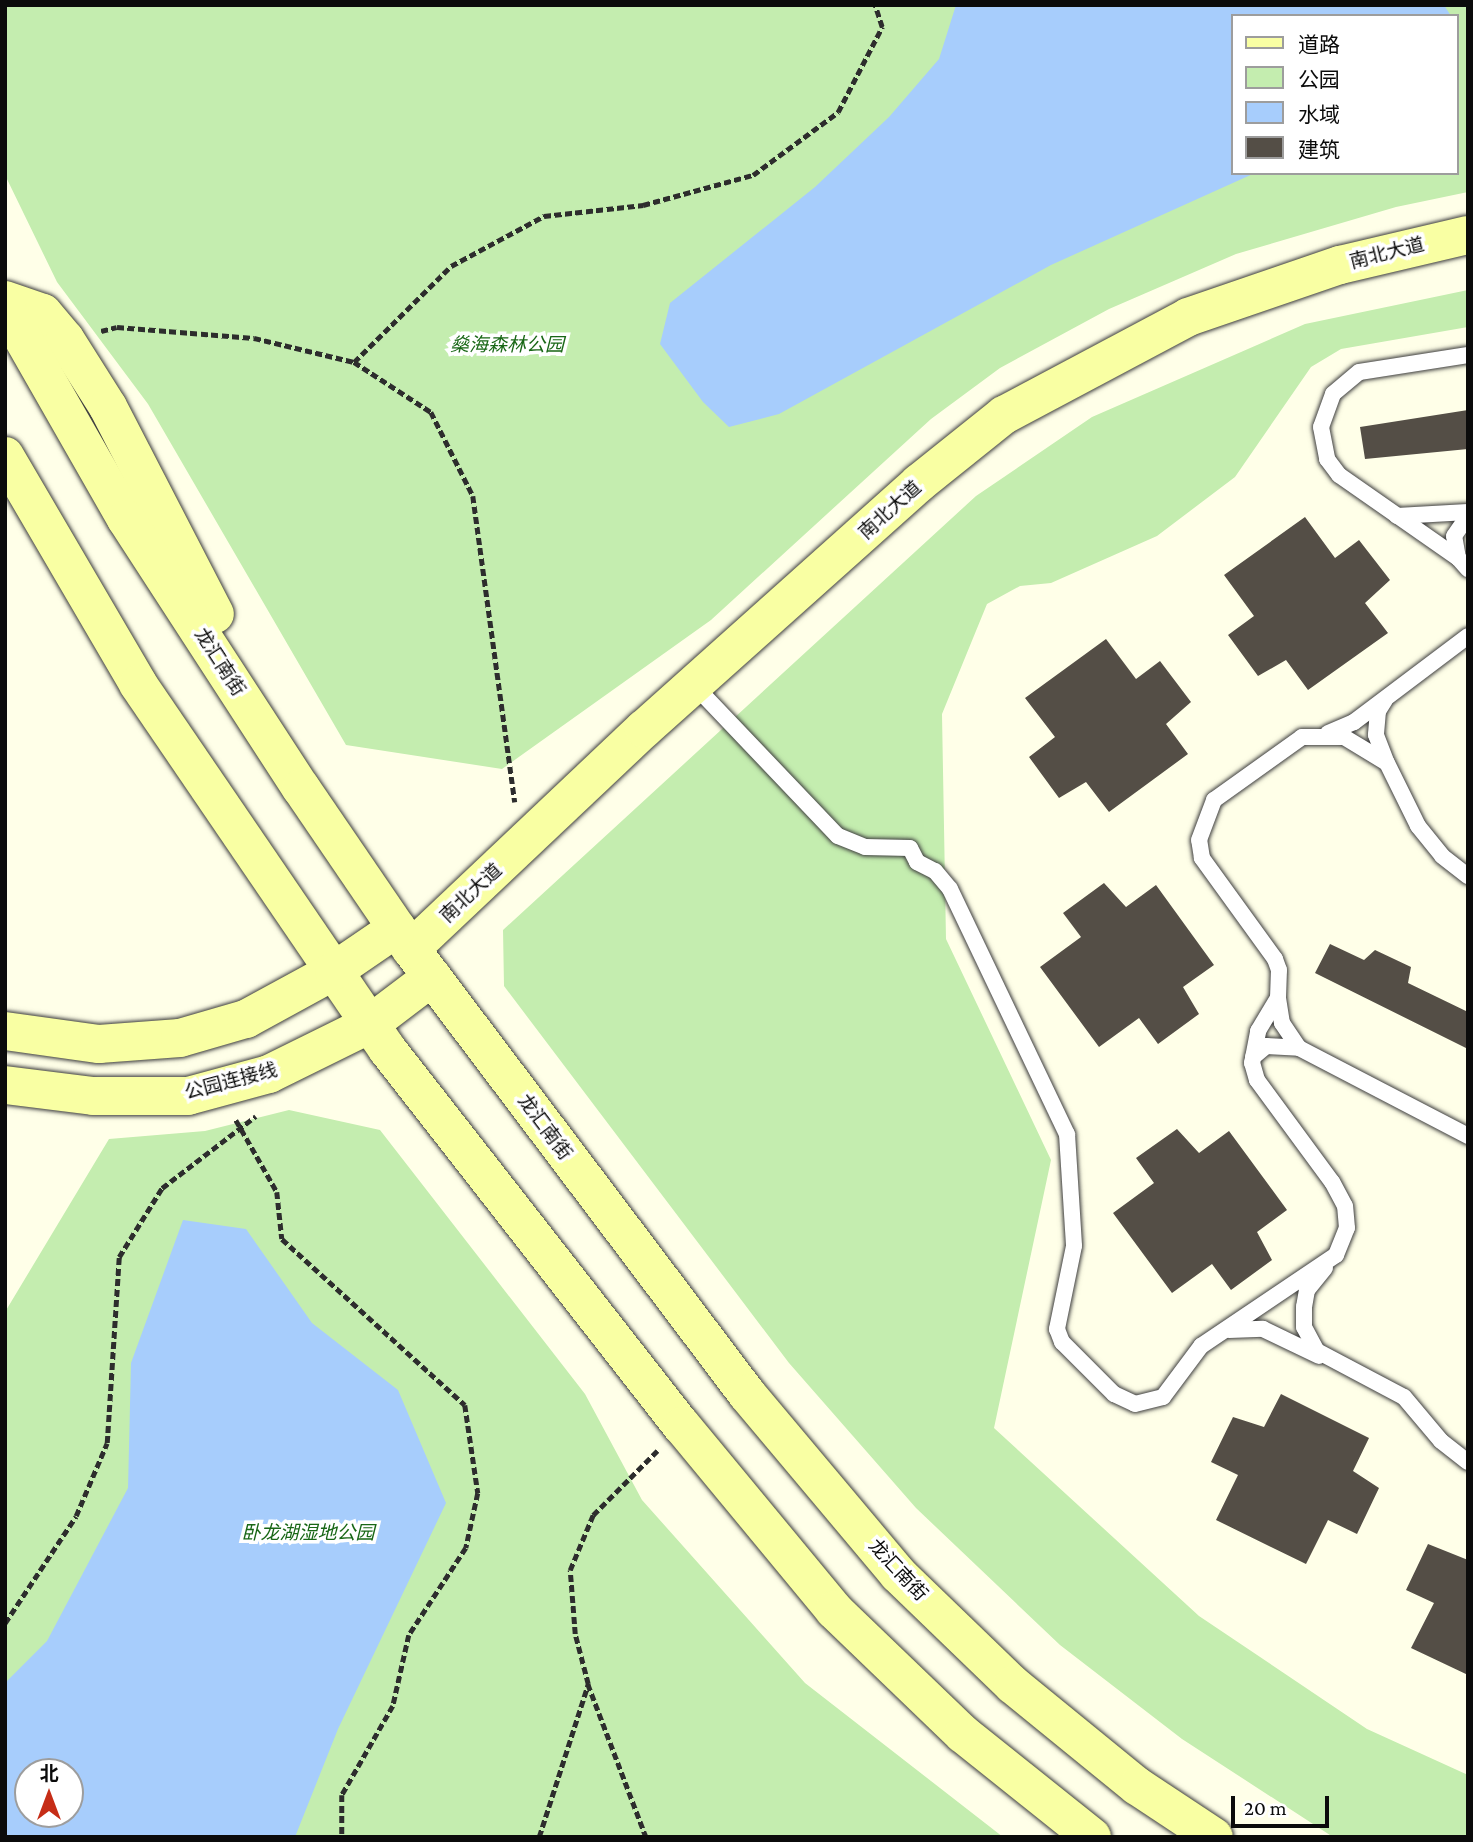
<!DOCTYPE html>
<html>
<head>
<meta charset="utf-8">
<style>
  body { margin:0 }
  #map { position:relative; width:1473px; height:1842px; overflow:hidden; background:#ffffe8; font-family:"Crimson Pro","Noto Sans SC",serif }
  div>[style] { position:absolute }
  .green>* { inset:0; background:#c4edaf }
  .water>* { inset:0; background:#a7cdfc }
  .building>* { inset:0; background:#544e46 }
  .path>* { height:4.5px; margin-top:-2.25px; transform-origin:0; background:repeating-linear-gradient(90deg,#2d2d2d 0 7px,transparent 0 10.5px) }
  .roads { filter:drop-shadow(0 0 2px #3e3e3e) drop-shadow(0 0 2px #3e3e3e) }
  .lane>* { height:16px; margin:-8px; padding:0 8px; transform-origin:8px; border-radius:8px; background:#fff }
  .secondary>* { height:38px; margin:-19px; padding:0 19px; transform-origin:19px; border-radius:19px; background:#f9ffa3 }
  span { translate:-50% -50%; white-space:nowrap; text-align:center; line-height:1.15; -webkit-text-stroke:7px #fff; paint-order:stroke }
  .street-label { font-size:19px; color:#0b0b0b }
  .park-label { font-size:19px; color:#196716; font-style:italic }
  .frame { position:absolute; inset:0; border:7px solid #0b0b0b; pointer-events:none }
  .legend { position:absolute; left:1231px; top:14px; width:228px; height:161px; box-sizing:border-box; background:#fff; border:2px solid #9d9d9d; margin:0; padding:9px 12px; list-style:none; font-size:21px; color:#0b0b0b }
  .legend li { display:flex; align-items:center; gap:14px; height:35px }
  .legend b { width:35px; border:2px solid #9d9d9d }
  .north { position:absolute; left:14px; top:1758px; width:70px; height:70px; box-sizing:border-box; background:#fff; border:2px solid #9d9d9d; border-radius:50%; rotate:0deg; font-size:19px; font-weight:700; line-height:28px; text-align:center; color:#0b0b0b }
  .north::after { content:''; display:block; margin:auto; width:24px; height:32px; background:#c62d17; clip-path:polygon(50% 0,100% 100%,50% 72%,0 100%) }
  .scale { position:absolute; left:1231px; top:1796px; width:98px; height:32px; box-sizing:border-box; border:4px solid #0b0b0b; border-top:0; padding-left:9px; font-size:21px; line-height:24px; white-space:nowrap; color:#0b0b0b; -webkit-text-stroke:5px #fff; paint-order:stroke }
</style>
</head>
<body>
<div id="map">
  <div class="green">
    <div style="clip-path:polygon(evenodd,5px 5px,1468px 5px,1468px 192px,1396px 207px,1236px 254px,1109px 309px,1000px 368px,931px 419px,711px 620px,502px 769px,346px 745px,148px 404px,57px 282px,5px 175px,5px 5px,1233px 16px,1457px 16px,1457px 173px,1233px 173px,1233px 16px)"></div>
    <div style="clip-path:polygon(1468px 290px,1468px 327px,1341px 349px,1311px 367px,1235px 477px,1157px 536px,1051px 583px,1020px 586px,987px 604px,942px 714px,946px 939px,1051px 1160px,994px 1428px,1199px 1616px,1367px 1729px,1468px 1775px,1468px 1837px,1333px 1837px,1182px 1739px,1060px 1645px,916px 1508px,789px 1363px,504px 986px,503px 930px,976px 496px,1092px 417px,1305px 324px)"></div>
    <div style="clip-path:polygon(evenodd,289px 1110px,380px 1130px,585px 1394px,642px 1500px,805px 1683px,1003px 1837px,5px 1837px,5px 1312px,109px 1139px,205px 1131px,289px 1110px,28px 1772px,70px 1772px,70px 1814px,28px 1814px,28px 1772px)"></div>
  </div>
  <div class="water">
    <div style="clip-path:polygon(956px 5px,1444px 5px,1451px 16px,1233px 16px,1233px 173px,1255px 173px,1051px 265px,779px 414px,729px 427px,703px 402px,660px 344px,670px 303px,815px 187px,889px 117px,939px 59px)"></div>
    <div style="clip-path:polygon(evenodd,183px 1220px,246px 1229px,312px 1323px,398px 1390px,446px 1503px,338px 1729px,295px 1837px,5px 1837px,5px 1683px,47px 1641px,128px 1488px,131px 1363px,183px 1220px,28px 1772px,70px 1772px,70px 1814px,28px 1814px,28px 1772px)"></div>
  </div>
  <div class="building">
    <div style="clip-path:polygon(1468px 410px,1468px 449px,1365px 459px,1360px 427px)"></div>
    <div style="clip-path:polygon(1305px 517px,1335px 558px,1359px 540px,1390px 580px,1365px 603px,1388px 633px,1308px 690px,1286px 660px,1258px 676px,1228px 635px,1254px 616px,1224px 575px)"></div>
    <div style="clip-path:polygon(1106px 639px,1136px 679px,1160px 661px,1191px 702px,1166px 724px,1188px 754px,1109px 812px,1086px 782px,1059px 798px,1029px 757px,1055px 737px,1025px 698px)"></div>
    <div style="clip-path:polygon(1104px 883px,1126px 907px,1156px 885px,1214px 965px,1183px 987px,1199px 1014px,1158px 1044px,1139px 1018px,1099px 1047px,1040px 967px,1081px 937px,1063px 913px)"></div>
    <div style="clip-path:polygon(1330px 944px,1364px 960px,1375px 950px,1411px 967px,1408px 983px,1468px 1012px,1468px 1049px,1315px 973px)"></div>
    <div style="clip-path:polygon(1177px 1129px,1199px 1153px,1229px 1131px,1287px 1210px,1257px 1232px,1272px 1260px,1231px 1290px,1212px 1264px,1172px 1293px,1113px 1213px,1154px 1183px,1136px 1158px)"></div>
    <div style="clip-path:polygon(1281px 1394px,1369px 1438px,1353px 1471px,1379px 1488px,1357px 1534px,1328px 1520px,1306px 1564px,1216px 1520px,1238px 1475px,1211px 1462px,1233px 1417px,1264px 1427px)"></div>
    <div style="clip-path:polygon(1428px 1544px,1468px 1560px,1468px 1675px,1411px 1648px,1434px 1603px,1406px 1590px)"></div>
  </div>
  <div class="path">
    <div style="left:101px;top:331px;width:16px;rotate:-14deg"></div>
    <div style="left:117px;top:327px;width:137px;rotate:4.6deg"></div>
    <div style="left:254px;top:338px;width:103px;rotate:13.5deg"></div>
    <div style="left:354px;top:362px;width:92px;rotate:33deg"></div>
    <div style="left:431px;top:412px;width:94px;rotate:63.4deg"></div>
    <div style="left:473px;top:496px;width:309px;rotate:82.2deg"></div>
    <div style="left:354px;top:362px;width:136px;rotate:-44.7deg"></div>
    <div style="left:451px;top:266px;width:106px;rotate:-28.3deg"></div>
    <div style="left:544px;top:216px;width:100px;rotate:-6.3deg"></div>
    <div style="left:643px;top:205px;width:114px;rotate:-15.3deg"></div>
    <div style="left:753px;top:175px;width:106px;rotate:-36.5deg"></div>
    <div style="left:838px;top:112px;width:96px;rotate:-62.6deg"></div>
    <div style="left:882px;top:27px;width:23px;rotate:-108deg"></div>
    <div style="left:236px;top:1120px;width:83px;rotate:60.3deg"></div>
    <div style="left:277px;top:1192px;width:47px;rotate:83.9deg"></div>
    <div style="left:282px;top:1239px;width:247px;rotate:42.2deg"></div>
    <div style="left:465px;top:1405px;width:89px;rotate:81.6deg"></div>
    <div style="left:478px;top:1493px;width:56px;rotate:102.3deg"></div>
    <div style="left:466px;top:1548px;width:104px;rotate:123.2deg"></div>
    <div style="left:409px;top:1635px;width:73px;rotate:102.7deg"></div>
    <div style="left:393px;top:1706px;width:103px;rotate:119.8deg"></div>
    <div style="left:342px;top:1795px;width:42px;rotate:90deg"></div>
    <div style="left:5px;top:1623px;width:128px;rotate:-56.4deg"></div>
    <div style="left:76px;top:1516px;width:79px;rotate:-67deg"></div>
    <div style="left:107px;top:1443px;width:186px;rotate:-86.3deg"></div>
    <div style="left:119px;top:1257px;width:81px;rotate:-58.1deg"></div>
    <div style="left:162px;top:1188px;width:118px;rotate:-37.5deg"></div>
    <div style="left:588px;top:1684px;width:164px;rotate:69.2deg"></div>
    <div style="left:539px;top:1837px;width:161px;rotate:-72.2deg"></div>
    <div style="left:588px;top:1684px;width:52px;rotate:-104.6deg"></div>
    <div style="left:575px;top:1634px;width:64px;rotate:-94.5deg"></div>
    <div style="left:570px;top:1570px;width:60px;rotate:-67.3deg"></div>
    <div style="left:593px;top:1515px;width:91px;rotate:-45deg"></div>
  </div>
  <div class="roads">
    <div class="lane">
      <div style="left:1468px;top:355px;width:110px;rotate:171.1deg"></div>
      <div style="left:1359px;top:372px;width:34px;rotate:140deg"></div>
      <div style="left:1333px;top:394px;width:35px;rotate:110deg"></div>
      <div style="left:1321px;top:427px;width:33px;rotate:79deg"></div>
      <div style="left:1327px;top:459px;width:20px;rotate:53deg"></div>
      <div style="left:1339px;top:475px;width:145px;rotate:34.9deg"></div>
      <div style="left:1458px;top:558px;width:15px;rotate:48deg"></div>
      <div style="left:1397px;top:516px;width:71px;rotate:-3.2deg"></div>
      <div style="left:1458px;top:558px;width:22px;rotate:-100deg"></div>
      <div style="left:1454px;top:536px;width:24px;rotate:-55deg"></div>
      <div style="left:695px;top:686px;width:207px;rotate:46.4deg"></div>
      <div style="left:838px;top:836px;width:29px;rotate:22deg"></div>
      <div style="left:865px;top:847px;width:45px;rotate:1.3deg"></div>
      <div style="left:910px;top:848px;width:16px;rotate:63deg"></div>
      <div style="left:917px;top:862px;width:20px;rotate:27deg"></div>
      <div style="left:935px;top:871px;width:23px;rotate:50deg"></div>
      <div style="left:950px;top:889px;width:272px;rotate:64.5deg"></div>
      <div style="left:1067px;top:1134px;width:112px;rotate:86.4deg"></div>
      <div style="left:1074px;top:1246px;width:85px;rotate:101.6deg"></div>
      <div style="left:1057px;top:1329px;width:14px;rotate:69deg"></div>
      <div style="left:1062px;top:1342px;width:74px;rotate:45deg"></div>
      <div style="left:1114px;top:1394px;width:23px;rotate:25deg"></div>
      <div style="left:1135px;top:1404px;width:29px;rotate:-14deg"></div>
      <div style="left:1163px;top:1397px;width:64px;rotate:-53.3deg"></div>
      <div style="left:1201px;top:1346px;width:163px;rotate:-34deg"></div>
      <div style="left:1336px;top:1255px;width:29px;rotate:-68deg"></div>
      <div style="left:1347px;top:1228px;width:22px;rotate:-95deg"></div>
      <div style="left:1345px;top:1206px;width:27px;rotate:-118deg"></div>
      <div style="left:1332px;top:1182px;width:127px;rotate:-126.3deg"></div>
      <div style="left:1257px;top:1080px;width:18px;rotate:-106deg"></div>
      <div style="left:1252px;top:1063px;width:33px;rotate:-79deg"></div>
      <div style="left:1258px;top:1031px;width:39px;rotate:-59deg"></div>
      <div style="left:1278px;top:998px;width:28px;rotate:-88deg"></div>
      <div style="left:1279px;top:970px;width:12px;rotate:-110deg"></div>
      <div style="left:1275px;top:959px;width:125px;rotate:-125.9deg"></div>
      <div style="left:1202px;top:858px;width:18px;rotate:-99deg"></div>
      <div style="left:1199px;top:840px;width:43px;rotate:-69.4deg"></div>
      <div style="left:1214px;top:800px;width:108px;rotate:-35.6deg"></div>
      <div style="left:1302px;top:737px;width:42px"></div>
      <div style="left:1344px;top:737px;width:50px;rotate:31.2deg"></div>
      <div style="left:1387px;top:763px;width:70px;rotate:63.8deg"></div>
      <div style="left:1418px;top:826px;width:38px;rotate:51deg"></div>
      <div style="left:1442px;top:856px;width:33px;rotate:38deg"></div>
      <div style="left:1385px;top:700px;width:13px;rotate:122deg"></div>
      <div style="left:1378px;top:711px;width:24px;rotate:95deg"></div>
      <div style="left:1376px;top:735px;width:28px;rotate:69deg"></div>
      <div style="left:1328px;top:733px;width:28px;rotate:-23deg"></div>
      <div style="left:1354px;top:722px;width:143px;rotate:-37deg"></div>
      <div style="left:1278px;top:998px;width:25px;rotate:81deg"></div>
      <div style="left:1282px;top:1023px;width:30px;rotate:56deg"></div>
      <div style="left:1299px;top:1048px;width:191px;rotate:27.5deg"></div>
      <div style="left:1253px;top:1057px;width:17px;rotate:-40deg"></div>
      <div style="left:1266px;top:1046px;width:33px;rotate:3deg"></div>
      <div style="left:1325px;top:1268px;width:28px;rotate:129deg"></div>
      <div style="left:1307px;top:1290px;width:17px;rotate:100deg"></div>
      <div style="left:1304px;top:1307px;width:20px;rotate:90deg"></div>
      <div style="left:1304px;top:1327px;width:27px;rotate:62deg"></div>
      <div style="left:1317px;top:1351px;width:98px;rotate:27.9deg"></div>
      <div style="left:1404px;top:1397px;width:57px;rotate:49.9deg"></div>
      <div style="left:1441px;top:1441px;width:34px;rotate:38deg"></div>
      <div style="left:1229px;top:1330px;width:34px;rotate:-2deg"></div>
      <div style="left:1263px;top:1329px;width:62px;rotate:25.7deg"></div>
    </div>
    <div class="secondary">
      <div style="left:5px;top:300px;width:40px;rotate:18.9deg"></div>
      <div style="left:43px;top:313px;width:34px;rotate:50deg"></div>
      <div style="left:65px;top:339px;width:80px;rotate:57.7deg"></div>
      <div style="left:108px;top:407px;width:233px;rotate:62.7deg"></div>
      <div style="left:5px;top:307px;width:244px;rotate:60.3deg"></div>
      <div style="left:126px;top:519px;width:321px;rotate:57deg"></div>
      <div style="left:301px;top:788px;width:195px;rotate:55.7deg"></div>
      <div style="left:411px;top:949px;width:558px;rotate:52.95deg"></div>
      <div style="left:747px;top:1394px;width:235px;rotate:50deg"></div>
      <div style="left:898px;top:1574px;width:160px;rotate:44deg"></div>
      <div style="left:1013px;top:1685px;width:160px;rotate:39.2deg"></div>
      <div style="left:1137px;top:1786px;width:92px;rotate:33.5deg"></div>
      <div style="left:5px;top:456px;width:264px;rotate:59.7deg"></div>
      <div style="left:138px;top:684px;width:442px;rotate:55.7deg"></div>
      <div style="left:387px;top:1049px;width:479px;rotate:52deg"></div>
      <div style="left:682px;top:1426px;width:239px;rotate:50.4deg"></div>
      <div style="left:834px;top:1610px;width:179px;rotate:43.9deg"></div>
      <div style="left:963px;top:1734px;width:165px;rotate:38.6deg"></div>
      <div style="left:411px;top:949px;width:320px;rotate:-43.4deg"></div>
      <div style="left:644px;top:729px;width:369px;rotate:-41.8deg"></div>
      <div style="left:919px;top:483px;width:109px;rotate:-38.7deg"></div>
      <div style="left:1004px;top:415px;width:208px;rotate:-28deg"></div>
      <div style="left:1188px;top:317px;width:161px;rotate:-18.9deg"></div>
      <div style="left:1340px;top:265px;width:131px;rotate:-13.2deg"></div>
      <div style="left:5px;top:1031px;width:95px;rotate:7.9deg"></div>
      <div style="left:99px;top:1044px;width:81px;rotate:-4.2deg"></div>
      <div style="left:180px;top:1038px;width:69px;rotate:-16.1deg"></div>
      <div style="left:246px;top:1019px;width:100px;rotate:-28.6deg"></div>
      <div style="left:334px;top:971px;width:76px;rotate:-34.3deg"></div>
      <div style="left:5px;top:1085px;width:89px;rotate:7.1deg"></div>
      <div style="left:93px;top:1096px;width:95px"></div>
      <div style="left:188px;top:1096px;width:84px;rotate:-15.2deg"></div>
      <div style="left:269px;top:1074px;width:113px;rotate:-26.3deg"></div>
      <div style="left:370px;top:1024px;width:78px;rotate:-37.2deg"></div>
    </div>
  </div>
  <div class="street-label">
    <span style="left:1387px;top:253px;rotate:-14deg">南北大道</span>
    <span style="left:890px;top:510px;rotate:-42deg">南北大道</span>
    <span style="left:220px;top:662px;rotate:57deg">龙汇南街</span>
    <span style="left:471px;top:893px;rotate:-43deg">南北大道</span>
    <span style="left:231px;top:1081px;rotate:-15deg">公园连接线</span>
    <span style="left:545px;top:1127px;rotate:53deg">龙汇南街</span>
    <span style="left:898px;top:1570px;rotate:47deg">龙汇南街</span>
  </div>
  <div class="park-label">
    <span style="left:507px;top:345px">燊海森林公园</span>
    <span style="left:308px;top:1533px">卧龙湖湿地公园</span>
  </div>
  <div class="frame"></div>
  <ul class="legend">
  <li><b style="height:9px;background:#f9ffa3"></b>道路</li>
  <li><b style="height:19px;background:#c4edaf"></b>公园</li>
  <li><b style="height:19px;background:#a7cdfc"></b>水域</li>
  <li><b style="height:19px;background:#544e46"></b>建筑</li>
  </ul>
  <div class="north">北</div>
  <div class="scale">20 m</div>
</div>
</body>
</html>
